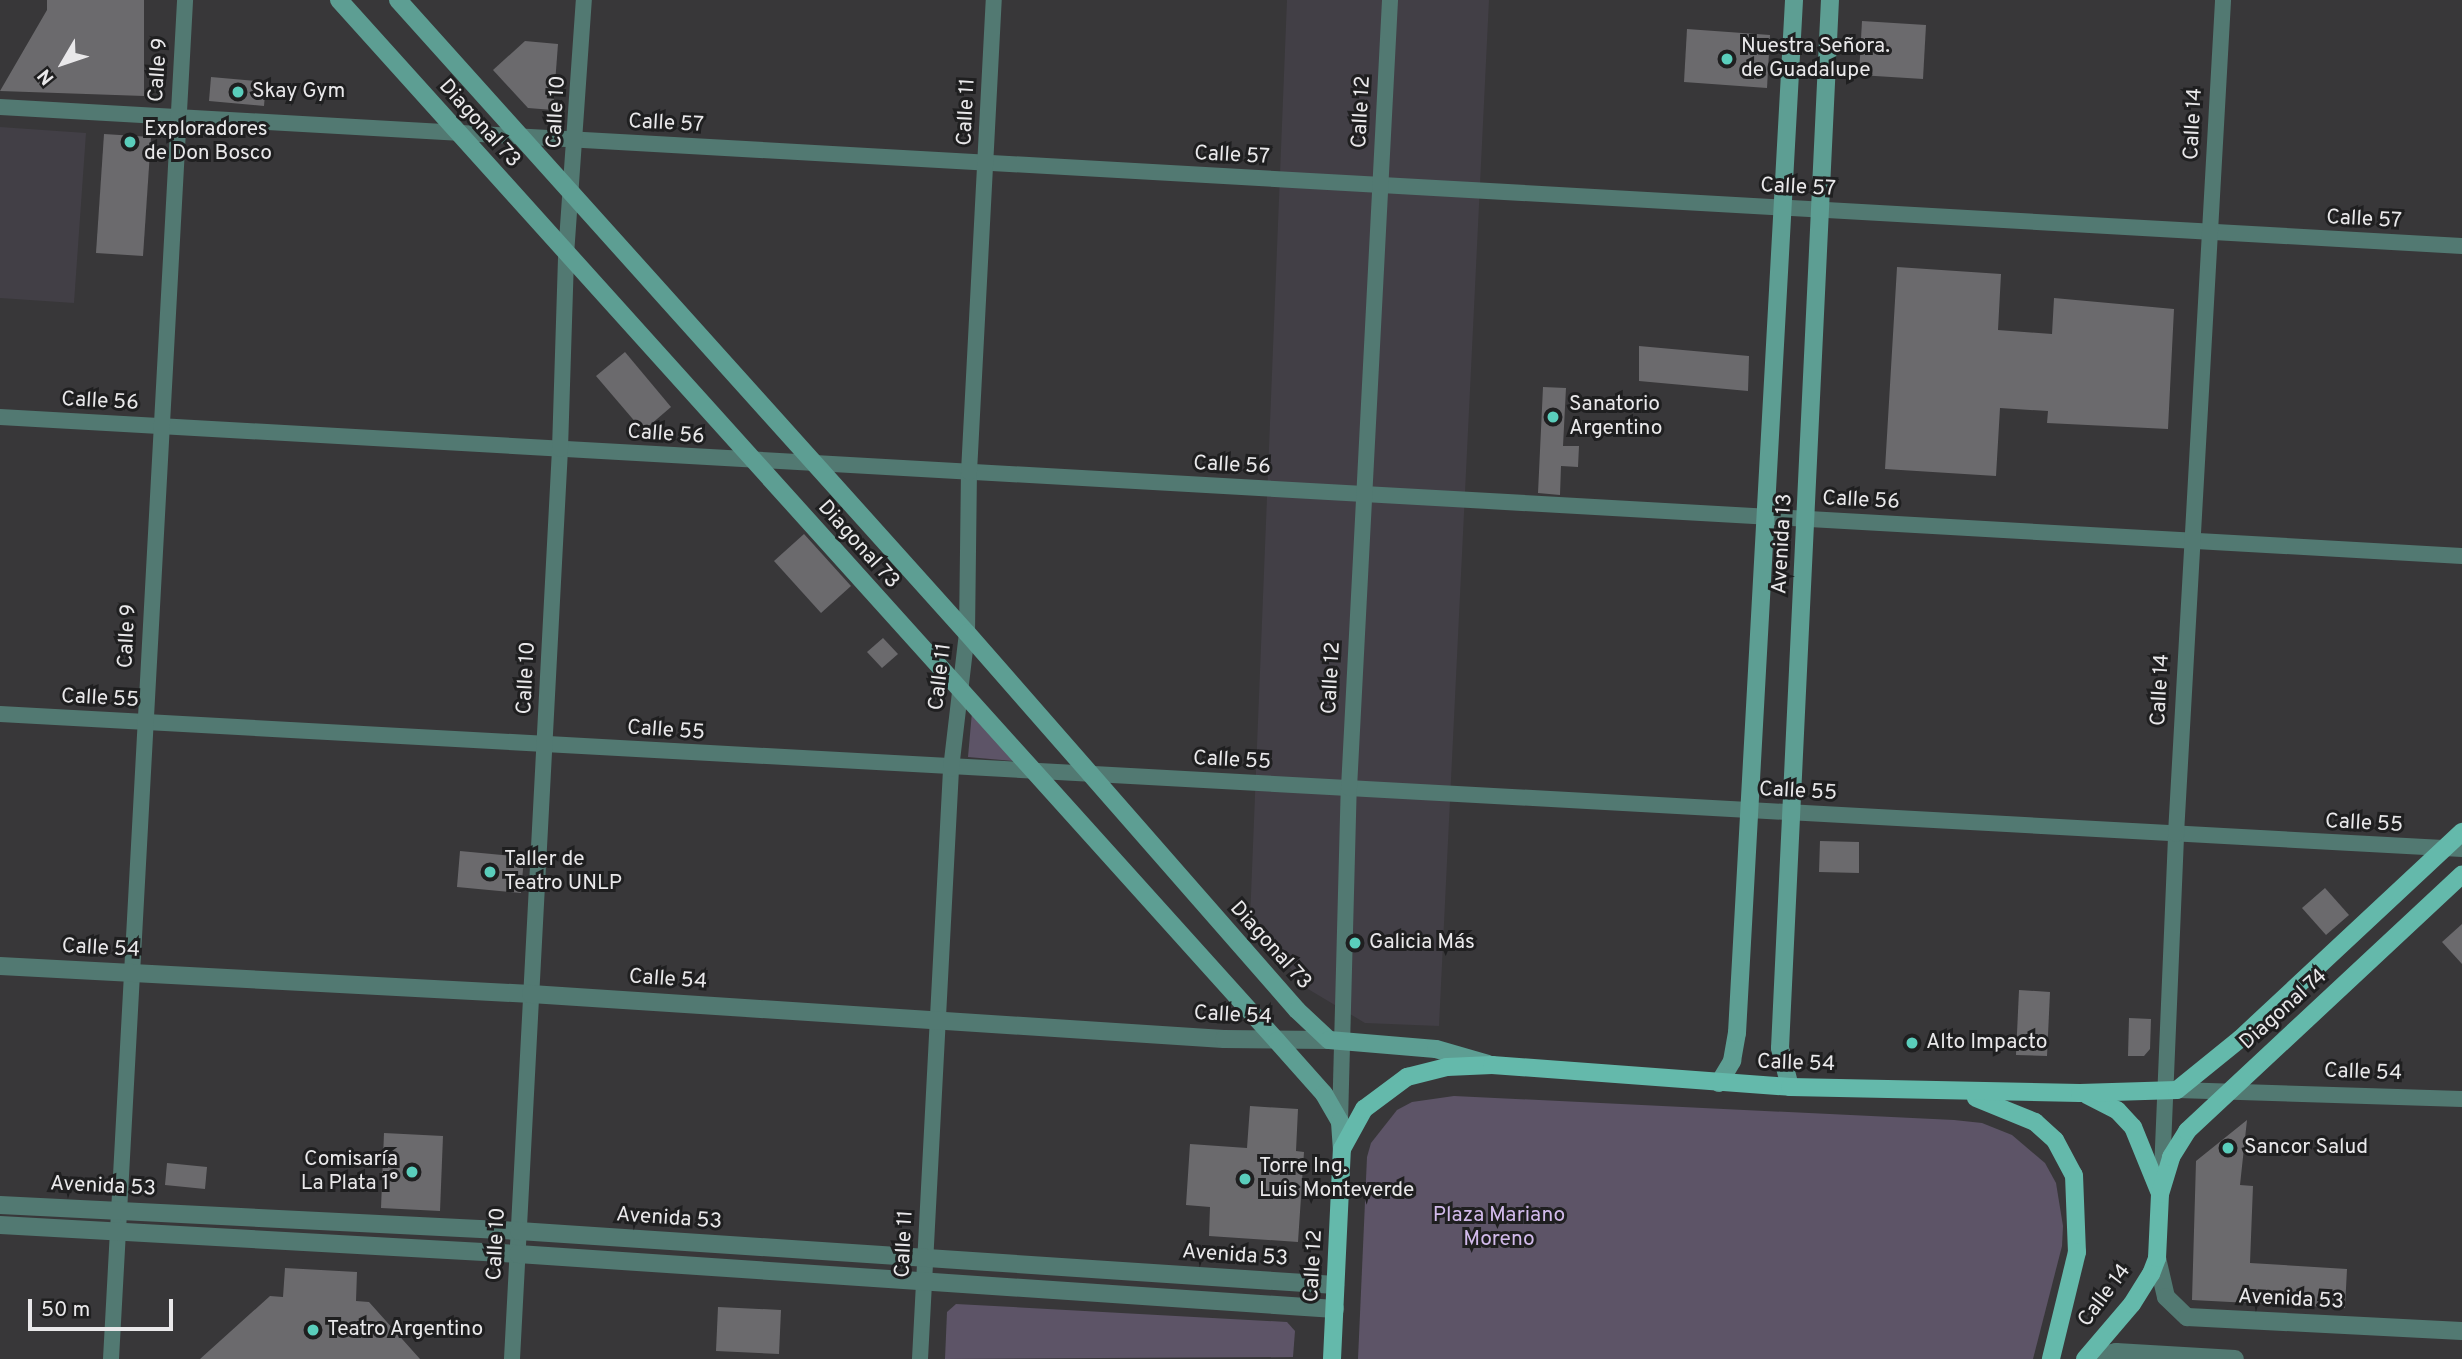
<!DOCTYPE html>
<html>
<head>
<meta charset="utf-8">
<style>
  body { margin:0 }
  #map { position:relative; width:2462px; height:1359px; overflow:hidden; background:#383739; font-family:Overpass,sans-serif }
  div>[style] { position:absolute }
  .built>* { inset:0; background:#423f46 }
  .green>* { inset:0; background:#5d5467 }
  .building>* { inset:0; background:#6b6a6d }
  .minor>* { height:16px; margin:-8px; padding:0 8px; transform-origin:8px; border-radius:8px; background:#527972 }
  .tertiary>* { height:18px; margin:-9px; padding:0 9px; transform-origin:9px; border-radius:9px; background:#527972 }
  .secondary>* { height:18px; margin:-9px; padding:0 9px; transform-origin:9px; border-radius:9px; background:#5d9e93 }
  .primary>* { height:18px; margin:-9px; padding:0 9px; transform-origin:9px; border-radius:9px; background:#64b9ab }
  .dots>* { width:19px; height:19px; translate:-50% -50%; box-sizing:border-box; border:4px solid #1f1f20; border-radius:50% }
  span { translate:-50% -50%; white-space:nowrap; text-align:center; line-height:1.15; -webkit-text-stroke:6px #1f1f20; paint-order:stroke }
  .poi-label { font-size:21px; color:#e9e8ea }
  .left { translate:0 -50%; text-align:left }
  .right { translate:-100% -50%; text-align:right }
  .street-label { font-size:21px; color:#e9e8ea }
  .park-label { font-size:21px; color:#d2baeb }
  .north { position:absolute; left:28px; top:28px; width:70px; height:70px; -webkit-text-stroke:5px #1f1f20; paint-order:stroke; rotate:231deg; font-size:19px; font-weight:700; line-height:28px; text-align:center; color:#e9e8ea }
  .north::after { content:''; display:block; margin:auto; width:24px; height:32px; background:#e9e8ea; clip-path:polygon(50% 0,100% 100%,50% 72%,0 100%) }
  .scale { position:absolute; left:28px; top:1299px; width:145px; height:32px; box-sizing:border-box; border:4px solid #e9e8ea; border-top:0; padding-left:9px; font-size:21px; line-height:24px; white-space:nowrap; color:#e9e8ea; -webkit-text-stroke:5px #1f1f20; paint-order:stroke }
</style>
</head>
<body>
<div id="map">
  <div class="built">
    <div style="clip-path:polygon(1287px 0,1489px 0,1439px 1026px,1365px 1023px,1308px 989px,1250px 920px)"></div>
    <div style="clip-path:polygon(0 127px,86px 133px,74px 303px,0 298px)"></div>
  </div>
  <div class="green">
    <div style="clip-path:polygon(972px 712px,1012px 758px,1013px 761px,968px 757px)"></div>
    <div style="clip-path:polygon(1454px 1096px,1954px 1120px,1982px 1123px,2012px 1135px,2045px 1163px,2056px 1183px,2063px 1226px,2062px 1246px,2033px 1359px,1358px 1359px,1367px 1157px,1371px 1143px,1397px 1110px,1412px 1102px)"></div>
    <div style="clip-path:polygon(956px 1304px,1287px 1322px,1295px 1331px,1293px 1357px,945px 1359px,947px 1312px)"></div>
  </div>
  <div class="building">
    <div style="clip-path:polygon(47px 0,144px 0,144px 96px,0 91px,47px 10px)"></div>
    <div style="clip-path:polygon(1862px 21px,1926px 25px,1923px 79px,1859px 75px)"></div>
    <div style="clip-path:polygon(1687px 29px,1770px 35px,1767px 88px,1684px 82px)"></div>
    <div style="clip-path:polygon(525px 41px,558px 44px,553px 110px,528px 108px,493px 70px)"></div>
    <div style="clip-path:polygon(211px 77px,266px 82px,264px 106px,209px 101px)"></div>
    <div style="clip-path:polygon(104px 134px,151px 137px,143px 256px,96px 253px)"></div>
    <div style="clip-path:polygon(1897px 267px,2001px 274px,1998px 330px,2052px 334px,2054px 298px,2174px 309px,2168px 429px,2047px 423px,2048px 411px,2000px 408px,1996px 476px,1885px 469px)"></div>
    <div style="clip-path:polygon(1639px 346px,1749px 356px,1748px 391px,1639px 381px)"></div>
    <div style="clip-path:polygon(625px 352px,671px 407px,643px 431px,596px 376px)"></div>
    <div style="clip-path:polygon(1543px 387px,1566px 388px,1563px 446px,1579px 446px,1578px 467px,1561px 466px,1560px 495px,1538px 493px)"></div>
    <div style="clip-path:polygon(804px 534px,851px 586px,821px 613px,774px 561px)"></div>
    <div style="clip-path:polygon(883px 638px,898px 654px,882px 668px,867px 652px)"></div>
    <div style="clip-path:polygon(1820px 841px,1859px 842px,1859px 873px,1819px 872px)"></div>
    <div style="clip-path:polygon(460px 851px,524px 857px,521px 893px,457px 887px)"></div>
    <div style="clip-path:polygon(2325px 888px,2349px 915px,2326px 935px,2302px 908px)"></div>
    <div style="clip-path:polygon(2462px 924px,2462px 964px,2442px 942px)"></div>
    <div style="clip-path:polygon(2019px 990px,2050px 992px,2047px 1056px,2016px 1055px)"></div>
    <div style="clip-path:polygon(2129px 1018px,2151px 1019px,2150px 1049px,2144px 1056px,2128px 1056px)"></div>
    <div style="clip-path:polygon(1250px 1106px,1298px 1109px,1296px 1151px,1304px 1152px,1298px 1242px,1209px 1236px,1210px 1207px,1186px 1205px,1190px 1144px,1247px 1148px)"></div>
    <div style="clip-path:polygon(2247px 1120px,2240px 1185px,2253px 1186px,2250px 1263px,2347px 1269px,2345px 1308px,2192px 1300px,2196px 1161px)"></div>
    <div style="clip-path:polygon(384px 1133px,443px 1136px,440px 1211px,381px 1208px)"></div>
    <div style="clip-path:polygon(167px 1163px,207px 1167px,205px 1189px,165px 1185px)"></div>
    <div style="clip-path:polygon(285px 1268px,357px 1272px,356px 1301px,369px 1302px,420px 1359px,200px 1359px,270px 1296px,283px 1297px)"></div>
    <div style="clip-path:polygon(718px 1307px,781px 1310px,779px 1354px,716px 1351px)"></div>
  </div>
  <div class="minor">
    <div style="left:0;top:107px;width:2466px;rotate:3.23deg"></div>
    <div style="left:0;top:417px;width:2466px;rotate:3.23deg"></div>
    <div style="left:0;top:714px;width:2466px;rotate:3.14deg"></div>
    <div style="left:2177px;top:1090px;width:285px;rotate:1.8deg"></div>
    <div style="left:1340px;top:1122px;width:334px;rotate:-88.5deg"></div>
    <div style="left:1349px;top:788px;width:789px;rotate:-87.02deg"></div>
    <div style="left:2162px;top:1171px;width:337px;rotate:-87.6deg"></div>
    <div style="left:2176px;top:834px;width:835px;rotate:-86.77deg"></div>
    <div style="left:111px;top:1359px;width:1361px;rotate:-86.88deg"></div>
    <div style="left:512px;top:1359px;width:911px;rotate:-86.98deg"></div>
    <div style="left:560px;top:449px;width:194px;rotate:-88.2deg"></div>
    <div style="left:566px;top:255px;width:256px;rotate:-86deg"></div>
    <div style="left:920px;top:1359px;width:591px;rotate:-86.99deg"></div>
    <div style="left:951px;top:769px;width:137px;rotate:-83.3deg"></div>
    <div style="left:967px;top:633px;width:161px;rotate:-89.3deg"></div>
    <div style="left:969px;top:472px;width:473px;rotate:-87deg"></div>
  </div>
  <div class="tertiary">
    <div style="left:0;top:966px;width:532px;rotate:3.02deg"></div>
    <div style="left:531px;top:994px;width:694px;rotate:3.72deg"></div>
    <div style="left:1224px;top:1039px;width:105px;rotate:0.5deg"></div>
    <div style="left:0;top:1205px;width:520px;rotate:2.87deg"></div>
    <div style="left:519px;top:1231px;width:818px;rotate:3.79deg"></div>
    <div style="left:0;top:1225px;width:519px;rotate:3.2deg"></div>
    <div style="left:518px;top:1254px;width:819px;rotate:3.85deg"></div>
    <div style="left:2157px;top:1258px;width:40px;rotate:77deg"></div>
    <div style="left:2166px;top:1297px;width:29px;rotate:44deg"></div>
    <div style="left:2187px;top:1317px;width:275px;rotate:2.9deg"></div>
    <div style="left:2086px;top:1359px;width:31px;rotate:-13deg"></div>
    <div style="left:2116px;top:1352px;width:119px;rotate:3.4deg"></div>
  </div>
  <div class="secondary">
    <div style="left:339px;top:0;width:1401px;rotate:47.98deg"></div>
    <div style="left:1277px;top:1041px;width:71px;rotate:48.4deg"></div>
    <div style="left:1324px;top:1094px;width:32px;rotate:60deg"></div>
    <div style="left:1340px;top:1122px;width:27px;rotate:86deg"></div>
    <div style="left:398px;top:0;width:851px;rotate:48.05deg"></div>
    <div style="left:967px;top:633px;width:501px;rotate:48.8deg"></div>
    <div style="left:1297px;top:1010px;width:44px;rotate:43.2deg"></div>
    <div style="left:1329px;top:1040px;width:107px;rotate:4.8deg"></div>
    <div style="left:1436px;top:1049px;width:54px;rotate:16.1deg"></div>
    <div style="left:1719px;top:1083px;width:26px;rotate:-59deg"></div>
    <div style="left:1732px;top:1061px;width:28px;rotate:-80deg"></div>
    <div style="left:1737px;top:1033px;width:1035px;rotate:-86.84deg"></div>
    <div style="left:1790px;top:1087px;width:40px;rotate:-104.4deg"></div>
    <div style="left:1780px;top:1048px;width:1049px;rotate:-87.27deg"></div>
  </div>
  <div class="primary">
    <div style="left:2087px;top:1095px;width:34px;rotate:27deg"></div>
    <div style="left:2117px;top:1110px;width:23px;rotate:47deg"></div>
    <div style="left:2133px;top:1127px;width:69px;rotate:67.9deg"></div>
    <div style="left:1976px;top:1098px;width:64px;rotate:22.1deg"></div>
    <div style="left:2035px;top:1122px;width:27px;rotate:42deg"></div>
    <div style="left:2055px;top:1140px;width:40px;rotate:62deg"></div>
    <div style="left:2074px;top:1175px;width:77px;rotate:87.8deg"></div>
    <div style="left:2077px;top:1252px;width:110px;rotate:103.7deg"></div>
    <div style="left:1332px;top:1359px;width:210px;rotate:-87.3deg"></div>
    <div style="left:1342px;top:1149px;width:46px;rotate:-61.2deg"></div>
    <div style="left:1364px;top:1109px;width:54px;rotate:-36.7deg"></div>
    <div style="left:1407px;top:1077px;width:41px;rotate:-14deg"></div>
    <div style="left:1447px;top:1067px;width:45px;rotate:-2.5deg"></div>
    <div style="left:1492px;top:1065px;width:299px;rotate:4.2deg"></div>
    <div style="left:1790px;top:1087px;width:290px;rotate:1.2deg"></div>
    <div style="left:2080px;top:1093px;width:97px;rotate:-1.8deg"></div>
    <div style="left:2177px;top:1090px;width:81px;rotate:-39deg"></div>
    <div style="left:2240px;top:1039px;width:304px;rotate:-43deg"></div>
    <div style="left:2085px;top:1359px;width:72px;rotate:-49.5deg"></div>
    <div style="left:2132px;top:1304px;width:36px;rotate:-58deg"></div>
    <div style="left:2151px;top:1274px;width:17px;rotate:-69deg"></div>
    <div style="left:2157px;top:1258px;width:64px;rotate:-87.3deg"></div>
    <div style="left:2160px;top:1194px;width:39px;rotate:-73deg"></div>
    <div style="left:2171px;top:1157px;width:31px;rotate:-58deg"></div>
    <div style="left:2187px;top:1131px;width:376px;rotate:-43deg"></div>
  </div>
  <div class="dots">
    <div style="left:1727px;top:59px;background:#5acebc"></div>
    <div style="left:238px;top:92px;background:#5acebc"></div>
    <div style="left:130px;top:142px;background:#5acebc"></div>
    <div style="left:1553px;top:417px;background:#5acebc"></div>
    <div style="left:490px;top:872px;background:#5acebc"></div>
    <div style="left:1355px;top:943px;background:#5acebc"></div>
    <div style="left:1912px;top:1043px;background:#5acebc"></div>
    <div style="left:2228px;top:1148px;background:#5acebc"></div>
    <div style="left:412px;top:1172px;background:#5acebc"></div>
    <div style="left:1245px;top:1179px;background:#5acebc"></div>
    <div style="left:313px;top:1330px;background:#5acebc"></div>
  </div>
  <div class="poi-label">
    <span class="left" style="left:1741px;top:59px">Nuestra Señora.<br>de Guadalupe</span>
    <span class="left" style="left:252px;top:92px">Skay Gym</span>
    <span class="left" style="left:144px;top:142px">Exploradores<br>de Don Bosco</span>
    <span class="left" style="left:1569px;top:417px">Sanatorio<br>Argentino</span>
    <span class="left" style="left:504px;top:872px">Taller de<br>Teatro UNLP</span>
    <span class="left" style="left:1369px;top:943px">Galicia Más</span>
    <span class="left" style="left:1926px;top:1043px">Alto Impacto</span>
    <span class="left" style="left:2244px;top:1148px">Sancor Salud</span>
    <span class="right" style="left:398px;top:1172px">Comisaría<br>La Plata 1°</span>
    <span class="left" style="left:1259px;top:1179px">Torre Ing.<br>Luis Monteverde</span>
    <span class="left" style="left:327px;top:1330px">Teatro Argentino</span>
  </div>
  <div class="street-label">
    <span style="left:159px;top:70px;rotate:-86deg">Calle 9</span>
    <span style="left:557px;top:112px;rotate:-87deg">Calle 10</span>
    <span style="left:967px;top:112px;rotate:-87deg">Calle 11</span>
    <span style="left:1362px;top:112px;rotate:-87deg">Calle 12</span>
    <span style="left:479px;top:124px;rotate:48deg">Diagonal 73</span>
    <span style="left:666px;top:124px;rotate:3deg">Calle 57</span>
    <span style="left:2194px;top:124px;rotate:-87deg">Calle 14</span>
    <span style="left:1232px;top:156px;rotate:3deg">Calle 57</span>
    <span style="left:1798px;top:188px;rotate:3deg">Calle 57</span>
    <span style="left:2364px;top:220px;rotate:3deg">Calle 57</span>
    <span style="left:100px;top:402px;rotate:3deg">Calle 56</span>
    <span style="left:666px;top:435px;rotate:4deg">Calle 56</span>
    <span style="left:1232px;top:466px;rotate:3deg">Calle 56</span>
    <span style="left:1861px;top:501px;rotate:3deg">Calle 56</span>
    <span style="left:1783px;top:544px;rotate:-87deg">Avenida 13</span>
    <span style="left:858px;top:545px;rotate:48deg">Diagonal 73</span>
    <span style="left:128px;top:636px;rotate:-87deg">Calle 9</span>
    <span style="left:941px;top:677px;rotate:-83deg">Calle 11</span>
    <span style="left:527px;top:678px;rotate:-87deg">Calle 10</span>
    <span style="left:1332px;top:678px;rotate:-87deg">Calle 12</span>
    <span style="left:2161px;top:690px;rotate:-87deg">Calle 14</span>
    <span style="left:100px;top:699px;rotate:3deg">Calle 55</span>
    <span style="left:666px;top:731px;rotate:4deg">Calle 55</span>
    <span style="left:1232px;top:761px;rotate:3deg">Calle 55</span>
    <span style="left:1798px;top:792px;rotate:3deg">Calle 55</span>
    <span style="left:2364px;top:824px;rotate:3deg">Calle 55</span>
    <span style="left:1270px;top:946px;rotate:48deg">Diagonal 73</span>
    <span style="left:101px;top:949px;rotate:3deg">Calle 54</span>
    <span style="left:668px;top:980px;rotate:4deg">Calle 54</span>
    <span style="left:2284px;top:1010px;rotate:-42deg">Diagonal 74</span>
    <span style="left:1233px;top:1016px;rotate:3deg">Calle 54</span>
    <span style="left:1796px;top:1064px;rotate:2deg">Calle 54</span>
    <span style="left:2363px;top:1073px;rotate:2deg">Calle 54</span>
    <span style="left:103px;top:1187px;rotate:3deg">Avenida 53</span>
    <span style="left:669px;top:1219px;rotate:4deg">Avenida 53</span>
    <span style="left:497px;top:1244px;rotate:-87deg">Calle 10</span>
    <span style="left:905px;top:1244px;rotate:-87deg">Calle 11</span>
    <span style="left:1235px;top:1256px;rotate:4deg">Avenida 53</span>
    <span style="left:1314px;top:1266px;rotate:-87deg">Calle 12</span>
    <span style="left:2105px;top:1296px;rotate:-53deg">Calle 14</span>
    <span style="left:2291px;top:1300px;rotate:3deg">Avenida 53</span>
  </div>
  <div class="park-label">
    <span style="left:1499px;top:1228px">Plaza Mariano<br>Moreno</span>
  </div>
  <div class="north">N</div>
  <div class="scale">50 m</div>
</div>
</body>
</html>
